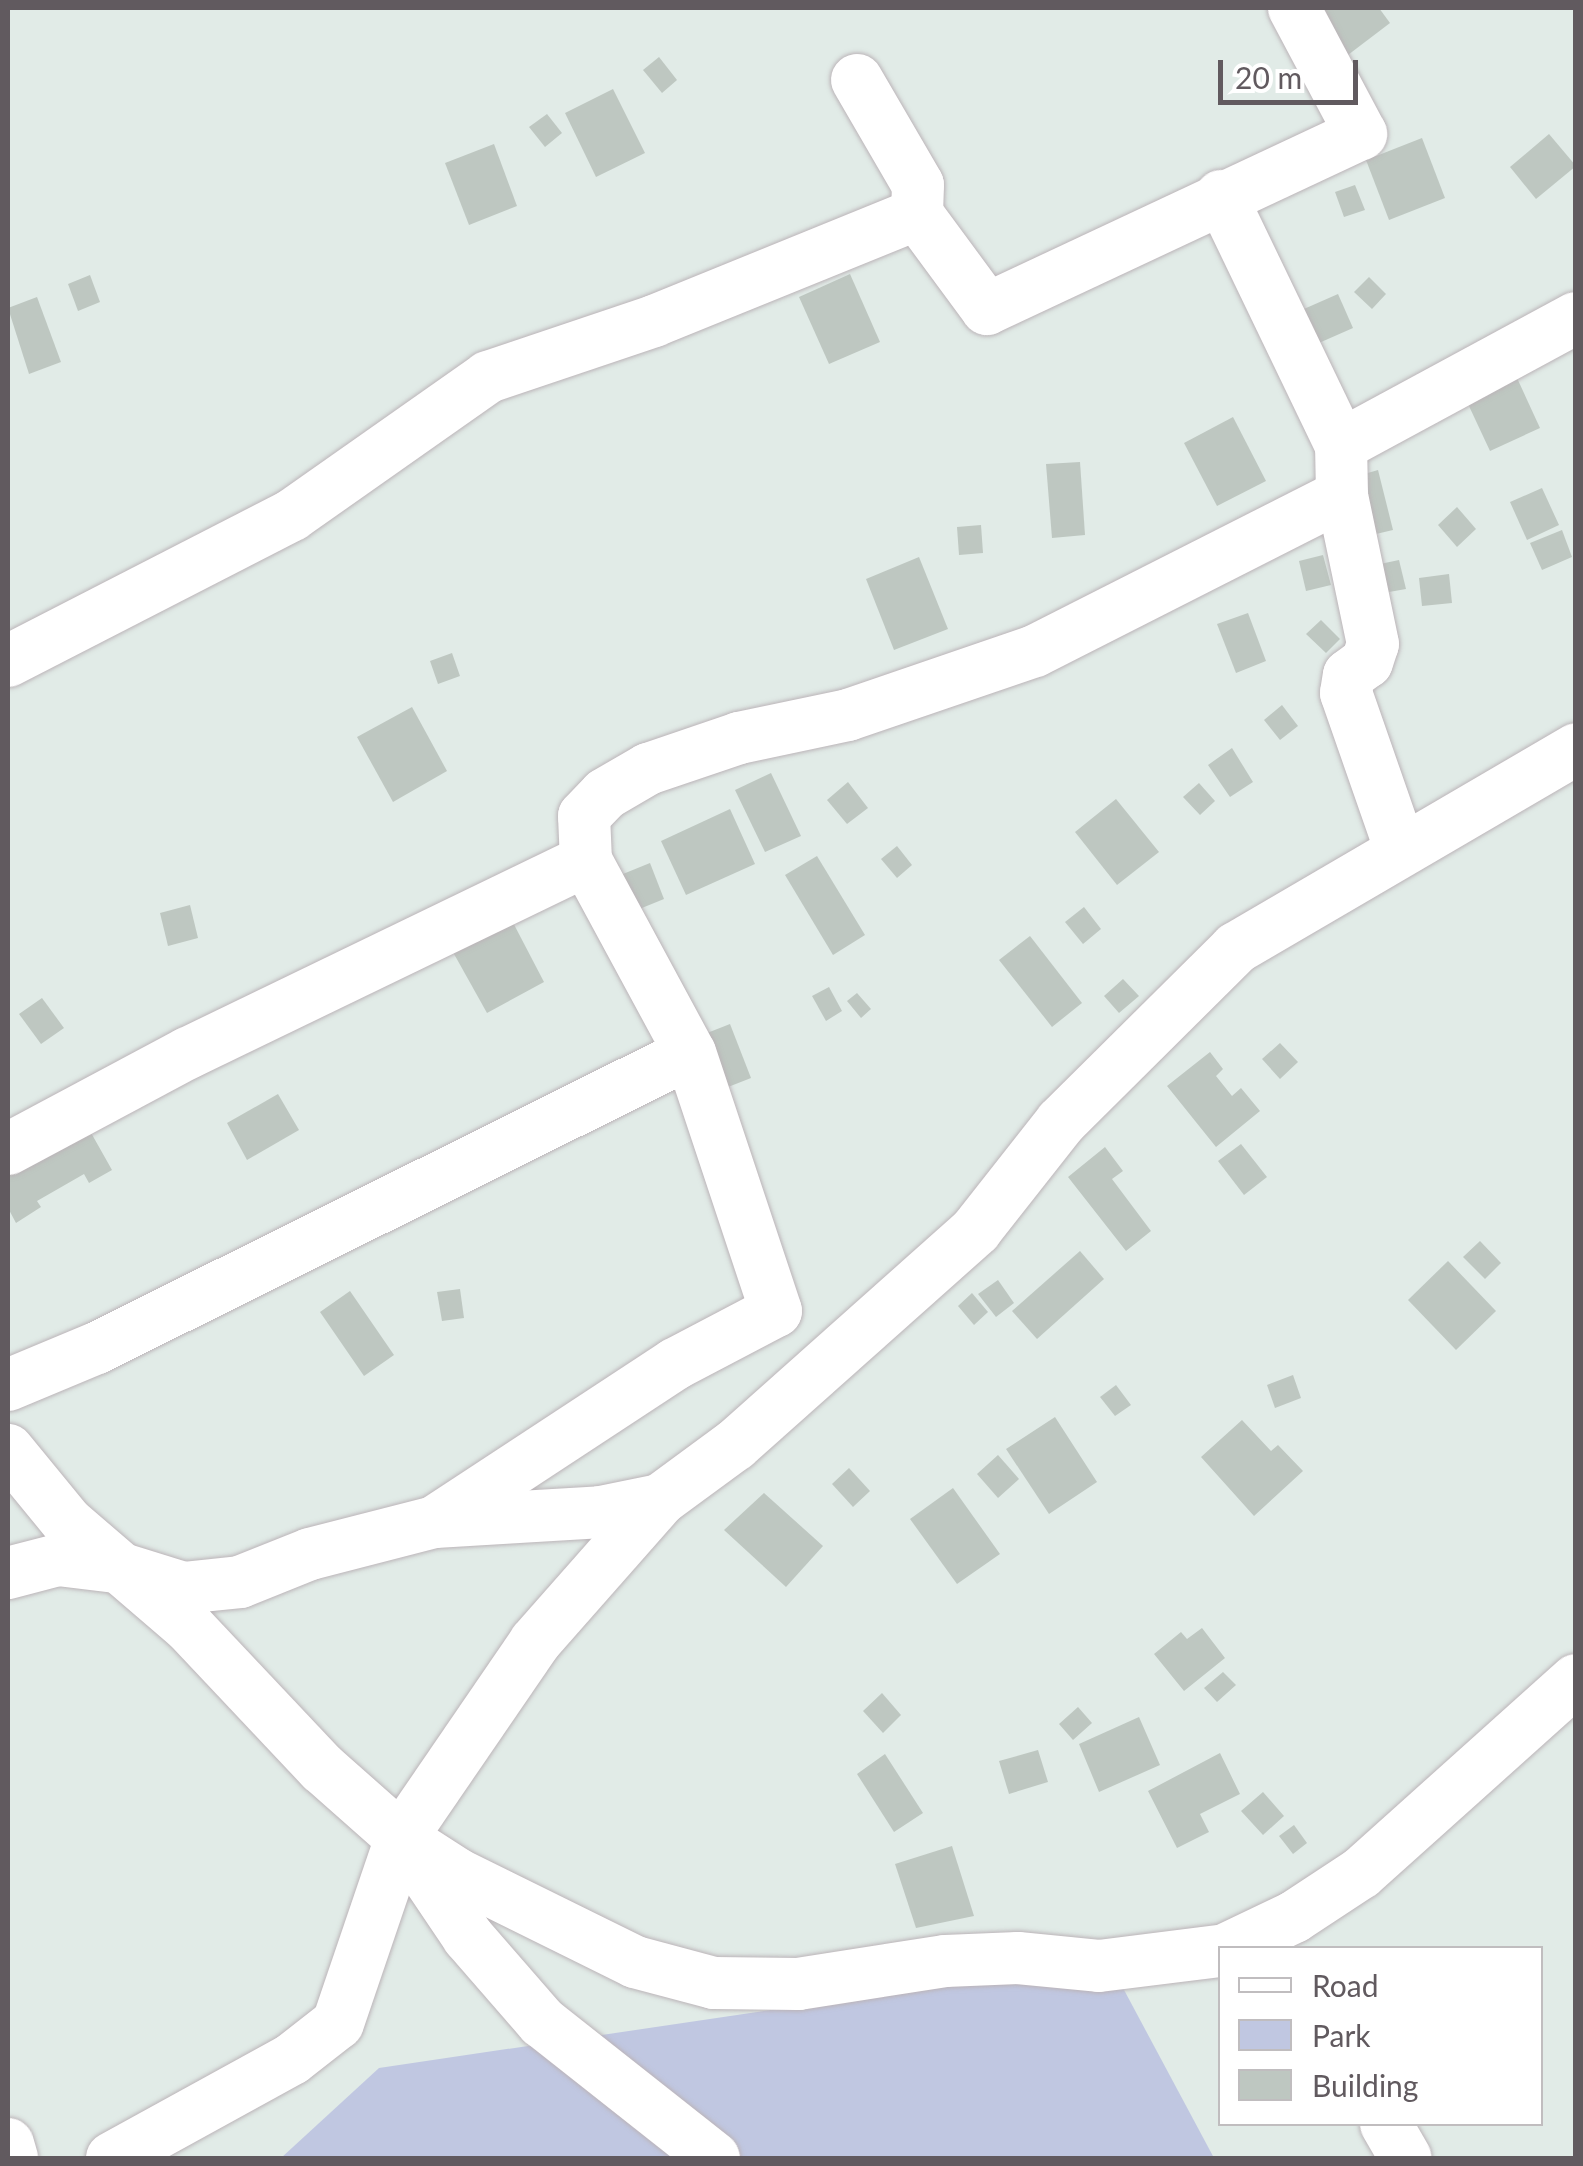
<!DOCTYPE html>
<html>
<head>
<meta charset="utf-8">
<style>
  body { margin:0 }
  #map { position:relative; width:1583px; height:2166px; overflow:hidden; background:#e1ebe7; font-family:Lato,sans-serif }
  div>[style] { position:absolute }
  .green>* { inset:0; background:#c0c7e1 }
  .building>* { inset:0; background:#bec7c1 }
  .roads { filter:drop-shadow(0 0 2px #bbb4b8) drop-shadow(0 0 2px #bbb4b8) }
  .minor>* { height:52px; margin:-26px; padding:0 26px; transform-origin:26px; border-radius:26px; background:#fff }
  span { translate:-50% -50%; white-space:nowrap; text-align:center; line-height:1.15; -webkit-text-stroke:10px #fff; paint-order:stroke }
  .frame { position:absolute; inset:0; border:10px solid #615a5f; pointer-events:none }
  .legend { position:absolute; left:1218px; top:1946px; width:325px; height:180px; box-sizing:border-box; background:#fff; border:2px solid #c0bdbf; margin:0; padding:12px 18px; list-style:none; font-size:30px; color:#615a5f }
  .legend li { display:flex; align-items:center; gap:20px; height:50px }
  .legend b { width:50px; border:2px solid #c0bdbf }
  .scale { position:absolute; left:1218px; top:60px; width:140px; height:45px; box-sizing:border-box; border:5px solid #615a5f; border-top:0; padding-left:12px; font-size:30px; line-height:35px; white-space:nowrap; color:#615a5f; -webkit-text-stroke:8px #fff; paint-order:stroke }
</style>
</head>
<body>
<div id="map">
  <div class="green">
    <div style="clip-path:polygon(1108px 1960px,1214px 2158px,281px 2158px,379px 2068px)"></div>
  </div>
  <div class="building">
    <div style="clip-path:polygon(1306px 8px,1379px 8px,1390px 23px,1344px 58px)"></div>
    <div style="clip-path:polygon(659px 57px,677px 80px,662px 93px,643px 70px)"></div>
    <div style="clip-path:polygon(613px 89px,645px 153px,596px 177px,565px 113px)"></div>
    <div style="clip-path:polygon(547px 114px,562px 133px,545px 147px,529px 127px)"></div>
    <div style="clip-path:polygon(1549px 134px,1576px 166px,1536px 199px,1510px 167px)"></div>
    <div style="clip-path:polygon(1422px 138px,1445px 198px,1389px 220px,1366px 160px)"></div>
    <div style="clip-path:polygon(494px 144px,517px 206px,469px 225px,445px 163px)"></div>
    <div style="clip-path:polygon(1355px 185px,1365px 210px,1344px 217px,1335px 192px)"></div>
    <div style="clip-path:polygon(850px 274px,880px 342px,829px 364px,799px 297px)"></div>
    <div style="clip-path:polygon(90px 275px,100px 302px,78px 311px,68px 284px)"></div>
    <div style="clip-path:polygon(1369px 277px,1386px 294px,1372px 309px,1354px 292px)"></div>
    <div style="clip-path:polygon(1338px 294px,1353px 328px,1303px 350px,1288px 316px)"></div>
    <div style="clip-path:polygon(37px 297px,61px 362px,29px 374px,8px 308px)"></div>
    <div style="clip-path:polygon(1511px 365px,1540px 428px,1490px 451px,1461px 389px)"></div>
    <div style="clip-path:polygon(1233px 417px,1266px 481px,1217px 506px,1184px 443px)"></div>
    <div style="clip-path:polygon(1080px 462px,1085px 535px,1052px 538px,1046px 464px)"></div>
    <div style="clip-path:polygon(1378px 470px,1393px 530px,1359px 538px,1344px 480px)"></div>
    <div style="clip-path:polygon(1542px 488px,1559px 525px,1527px 540px,1510px 502px)"></div>
    <div style="clip-path:polygon(1457px 507px,1476px 529px,1457px 547px,1438px 525px)"></div>
    <div style="clip-path:polygon(981px 525px,983px 553px,959px 555px,957px 527px)"></div>
    <div style="clip-path:polygon(1562px 530px,1572px 557px,1542px 570px,1530px 543px)"></div>
    <div style="clip-path:polygon(1323px 555px,1331px 585px,1306px 591px,1299px 561px)"></div>
    <div style="clip-path:polygon(919px 557px,948px 629px,894px 650px,866px 579px)"></div>
    <div style="clip-path:polygon(1399px 560px,1406px 589px,1372px 595px,1366px 567px)"></div>
    <div style="clip-path:polygon(1449px 574px,1452px 603px,1422px 606px,1419px 578px)"></div>
    <div style="clip-path:polygon(1248px 613px,1266px 661px,1236px 673px,1217px 624px)"></div>
    <div style="clip-path:polygon(1321px 620px,1340px 639px,1326px 653px,1306px 634px)"></div>
    <div style="clip-path:polygon(452px 653px,460px 676px,438px 684px,430px 661px)"></div>
    <div style="clip-path:polygon(1282px 705px,1298px 726px,1280px 740px,1264px 720px)"></div>
    <div style="clip-path:polygon(412px 707px,447px 771px,393px 802px,357px 737px)"></div>
    <div style="clip-path:polygon(1232px 748px,1253px 782px,1230px 797px,1208px 765px)"></div>
    <div style="clip-path:polygon(771px 773px,801px 836px,765px 852px,735px 790px)"></div>
    <div style="clip-path:polygon(848px 782px,868px 808px,847px 824px,827px 800px)"></div>
    <div style="clip-path:polygon(1199px 783px,1215px 801px,1200px 815px,1183px 797px)"></div>
    <div style="clip-path:polygon(1116px 799px,1159px 852px,1117px 885px,1075px 832px)"></div>
    <div style="clip-path:polygon(730px 809px,755px 864px,686px 895px,661px 841px)"></div>
    <div style="clip-path:polygon(897px 846px,912px 865px,897px 878px,881px 859px)"></div>
    <div style="clip-path:polygon(817px 856px,865px 935px,833px 955px,785px 875px)"></div>
    <div style="clip-path:polygon(650px 863px,664px 899px,632px 912px,618px 876px)"></div>
    <div style="clip-path:polygon(190px 905px,198px 938px,168px 946px,160px 913px)"></div>
    <div style="clip-path:polygon(1084px 907px,1101px 929px,1083px 944px,1065px 922px)"></div>
    <div style="clip-path:polygon(508px 913px,544px 982px,487px 1013px,449px 945px)"></div>
    <div style="clip-path:polygon(1030px 936px,1082px 1003px,1052px 1027px,999px 960px)"></div>
    <div style="clip-path:polygon(1123px 979px,1139px 996px,1119px 1013px,1104px 996px)"></div>
    <div style="clip-path:polygon(829px 987px,842px 1011px,826px 1021px,812px 996px)"></div>
    <div style="clip-path:polygon(857px 993px,871px 1009px,861px 1018px,847px 1001px)"></div>
    <div style="clip-path:polygon(42px 998px,64px 1028px,41px 1044px,19px 1014px)"></div>
    <div style="clip-path:polygon(730px 1024px,751px 1078px,723px 1089px,702px 1035px)"></div>
    <div style="clip-path:polygon(1280px 1043px,1298px 1062px,1280px 1079px,1262px 1059px)"></div>
    <div style="clip-path:polygon(1210px 1052px,1223px 1069px,1216px 1076px,1232px 1096px,1241px 1088px,1260px 1111px,1216px 1147px,1167px 1086px)"></div>
    <div style="clip-path:polygon(278px 1094px,299px 1130px,247px 1160px,227px 1123px)"></div>
    <div style="clip-path:polygon(81px 1115px,112px 1170px,89px 1183px,84px 1174px,37px 1201px,41px 1207px,16px 1223px,8px 1208px,8px 1158px)"></div>
    <div style="clip-path:polygon(1241px 1144px,1267px 1177px,1244px 1195px,1218px 1161px)"></div>
    <div style="clip-path:polygon(1105px 1147px,1123px 1171px,1112px 1179px,1151px 1231px,1126px 1251px,1068px 1177px)"></div>
    <div style="clip-path:polygon(1480px 1241px,1501px 1263px,1485px 1279px,1463px 1257px)"></div>
    <div style="clip-path:polygon(1080px 1251px,1104px 1279px,1037px 1339px,1012px 1311px)"></div>
    <div style="clip-path:polygon(1448px 1261px,1496px 1311px,1456px 1350px,1408px 1300px)"></div>
    <div style="clip-path:polygon(998px 1280px,1014px 1303px,996px 1317px,978px 1294px)"></div>
    <div style="clip-path:polygon(460px 1289px,464px 1318px,442px 1321px,437px 1292px)"></div>
    <div style="clip-path:polygon(350px 1291px,394px 1355px,364px 1376px,320px 1312px)"></div>
    <div style="clip-path:polygon(972px 1293px,988px 1312px,974px 1325px,958px 1306px)"></div>
    <div style="clip-path:polygon(1293px 1375px,1301px 1398px,1275px 1408px,1267px 1385px)"></div>
    <div style="clip-path:polygon(1116px 1385px,1131px 1405px,1115px 1416px,1100px 1397px)"></div>
    <div style="clip-path:polygon(1055px 1417px,1097px 1482px,1049px 1514px,1006px 1449px)"></div>
    <div style="clip-path:polygon(1242px 1420px,1271px 1451px,1278px 1445px,1303px 1471px,1254px 1516px,1201px 1457px)"></div>
    <div style="clip-path:polygon(998px 1455px,1019px 1479px,998px 1498px,977px 1474px)"></div>
    <div style="clip-path:polygon(849px 1468px,870px 1491px,853px 1507px,832px 1484px)"></div>
    <div style="clip-path:polygon(953px 1488px,1000px 1554px,957px 1584px,910px 1519px)"></div>
    <div style="clip-path:polygon(764px 1493px,823px 1546px,786px 1587px,724px 1530px)"></div>
    <div style="clip-path:polygon(1202px 1628px,1225px 1658px,1184px 1691px,1154px 1654px,1181px 1632px,1187px 1639px)"></div>
    <div style="clip-path:polygon(1223px 1672px,1236px 1685px,1217px 1702px,1204px 1688px)"></div>
    <div style="clip-path:polygon(882px 1693px,901px 1715px,883px 1733px,863px 1711px)"></div>
    <div style="clip-path:polygon(1078px 1707px,1092px 1723px,1073px 1740px,1059px 1724px)"></div>
    <div style="clip-path:polygon(1139px 1717px,1160px 1765px,1099px 1792px,1079px 1744px)"></div>
    <div style="clip-path:polygon(1038px 1750px,1048px 1782px,1009px 1794px,999px 1761px)"></div>
    <div style="clip-path:polygon(1220px 1753px,1240px 1794px,1200px 1814px,1209px 1832px,1177px 1848px,1148px 1791px)"></div>
    <div style="clip-path:polygon(885px 1754px,923px 1813px,894px 1832px,857px 1774px)"></div>
    <div style="clip-path:polygon(1263px 1792px,1284px 1816px,1263px 1835px,1241px 1811px)"></div>
    <div style="clip-path:polygon(1294px 1825px,1307px 1843px,1293px 1854px,1279px 1836px)"></div>
    <div style="clip-path:polygon(952px 1846px,974px 1916px,916px 1928px,895px 1864px)"></div>
  </div>
  <div class="roads">
    <div class="minor">
      <div style="left:857px;top:80px;width:121px;rotate:59.8deg"></div>
      <div style="left:918px;top:185px;width:29px;rotate:92deg"></div>
      <div style="left:1221px;top:196px;width:276px;rotate:64.3deg"></div>
      <div style="left:8px;top:661px;width:319px;rotate:-27.2deg"></div>
      <div style="left:292px;top:515px;width:240px;rotate:-35.1deg"></div>
      <div style="left:488px;top:377px;width:175px;rotate:-18.6deg"></div>
      <div style="left:654px;top:321px;width:284px;rotate:-22.1deg"></div>
      <div style="left:917px;top:214px;width:118px;rotate:53.6deg"></div>
      <div style="left:987px;top:309px;width:413px;rotate:-25.1deg"></div>
      <div style="left:1361px;top:134px;width:143px;rotate:-118deg"></div>
      <div style="left:1400px;top:848px;width:164px;rotate:-109.2deg"></div>
      <div style="left:1346px;top:693px;width:18px;rotate:-81deg"></div>
      <div style="left:1349px;top:675px;width:22px;rotate:-36deg"></div>
      <div style="left:1367px;top:662px;width:19px;rotate:-72deg"></div>
      <div style="left:1373px;top:644px;width:152px;rotate:-101.8deg"></div>
      <div style="left:1342px;top:495px;width:50px;rotate:-91.1deg"></div>
      <div style="left:1341px;top:445px;width:267px;rotate:-28.4deg"></div>
      <div style="left:8px;top:1149px;width:204px;rotate:-28.1deg"></div>
      <div style="left:188px;top:1053px;width:442px;rotate:-25.8deg"></div>
      <div style="left:8px;top:1385px;width:96px;rotate:-22.6deg"></div>
      <div style="left:97px;top:1348px;width:662px;rotate:-26.45deg"></div>
      <div style="left:8px;top:1450px;width:94px;rotate:50.6deg"></div>
      <div style="left:68px;top:1523px;width:160px;rotate:40.7deg"></div>
      <div style="left:189px;top:1627px;width:194px;rotate:46.7deg"></div>
      <div style="left:322px;top:1768px;width:106px;rotate:41.5deg"></div>
      <div style="left:401px;top:1838px;width:67px;rotate:32.7deg"></div>
      <div style="left:457px;top:1874px;width:199px;rotate:26.3deg"></div>
      <div style="left:635px;top:1962px;width:82px;rotate:14.9deg"></div>
      <div style="left:714px;top:1983px;width:84px;rotate:0.7deg"></div>
      <div style="left:798px;top:1984px;width:149px;rotate:-8.9deg"></div>
      <div style="left:945px;top:1961px;width:73px;rotate:-2.4deg"></div>
      <div style="left:1018px;top:1958px;width:81px;rotate:5.6deg"></div>
      <div style="left:1099px;top:1966px;width:122px;rotate:-7.1deg"></div>
      <div style="left:436px;top:1521px;width:286px;rotate:-33.3deg"></div>
      <div style="left:675px;top:1364px;width:114px;rotate:-27.7deg"></div>
      <div style="left:776px;top:1311px;width:272px;rotate:-108.4deg"></div>
      <div style="left:690px;top:1053px;width:218px;rotate:-118.4deg"></div>
      <div style="left:586px;top:861px;width:45px;rotate:-92.5deg"></div>
      <div style="left:584px;top:816px;width:30px;rotate:-46deg"></div>
      <div style="left:605px;top:794px;width:50px;rotate:-30.2deg"></div>
      <div style="left:648px;top:769px;width:96px;rotate:-18.8deg"></div>
      <div style="left:739px;top:738px;width:111px;rotate:-11.9deg"></div>
      <div style="left:848px;top:715px;width:198px;rotate:-18.9deg"></div>
      <div style="left:1035px;top:651px;width:344px;rotate:-26.9deg"></div>
      <div style="left:8px;top:1573px;width:52px;rotate:-14.6deg"></div>
      <div style="left:58px;top:1560px;width:58px;rotate:6.9deg"></div>
      <div style="left:116px;top:1567px;width:70px;rotate:17.4deg"></div>
      <div style="left:183px;top:1588px;width:57px;rotate:-6deg"></div>
      <div style="left:240px;top:1582px;width:75px;rotate:-21.8deg"></div>
      <div style="left:310px;top:1554px;width:129px;rotate:-14.4deg"></div>
      <div style="left:435px;top:1522px;width:166px;rotate:-3.4deg"></div>
      <div style="left:601px;top:1512px;width:60px;rotate:-11.5deg"></div>
      <div style="left:660px;top:1500px;width:93px;rotate:-36.3deg"></div>
      <div style="left:735px;top:1445px;width:323px;rotate:-41.7deg"></div>
      <div style="left:976px;top:1230px;width:137px;rotate:-51.8deg"></div>
      <div style="left:1061px;top:1122px;width:247px;rotate:-44.8deg"></div>
      <div style="left:1236px;top:948px;width:394px;rotate:-30.3deg"></div>
      <div style="left:410px;top:1851px;width:104px;rotate:56deg"></div>
      <div style="left:468px;top:1937px;width:113px;rotate:49deg"></div>
      <div style="left:542px;top:2022px;width:219px;rotate:38.3deg"></div>
      <div style="left:1229px;top:1948px;width:72px;rotate:-25.5deg"></div>
      <div style="left:1294px;top:1917px;width:80px;rotate:-33.3deg"></div>
      <div style="left:1361px;top:1873px;width:289px;rotate:-41.9deg"></div>
      <div style="left:1386px;top:2124px;width:39px;rotate:60deg"></div>
      <div style="left:8px;top:2144px;width:15px;rotate:74deg"></div>
      <div style="left:112px;top:2158px;width:205px;rotate:-28.8deg"></div>
      <div style="left:292px;top:2059px;width:58px;rotate:-38deg"></div>
      <div style="left:338px;top:2023px;width:195px;rotate:-71.2deg"></div>
      <div style="left:401px;top:1838px;width:237px;rotate:-55.6deg"></div>
      <div style="left:535px;top:1642px;width:189px;rotate:-48.6deg"></div>
    </div>
  </div>
  <div class="frame"></div>
  <ul class="legend">
  <li><b style="height:12px;background:#fff"></b>Road</li>
  <li><b style="height:28px;background:#c0c7e1"></b>Park</li>
  <li><b style="height:28px;background:#bec7c1"></b>Building</li>
  </ul>
  <div class="scale">20 m</div>
</div>
</body>
</html>
